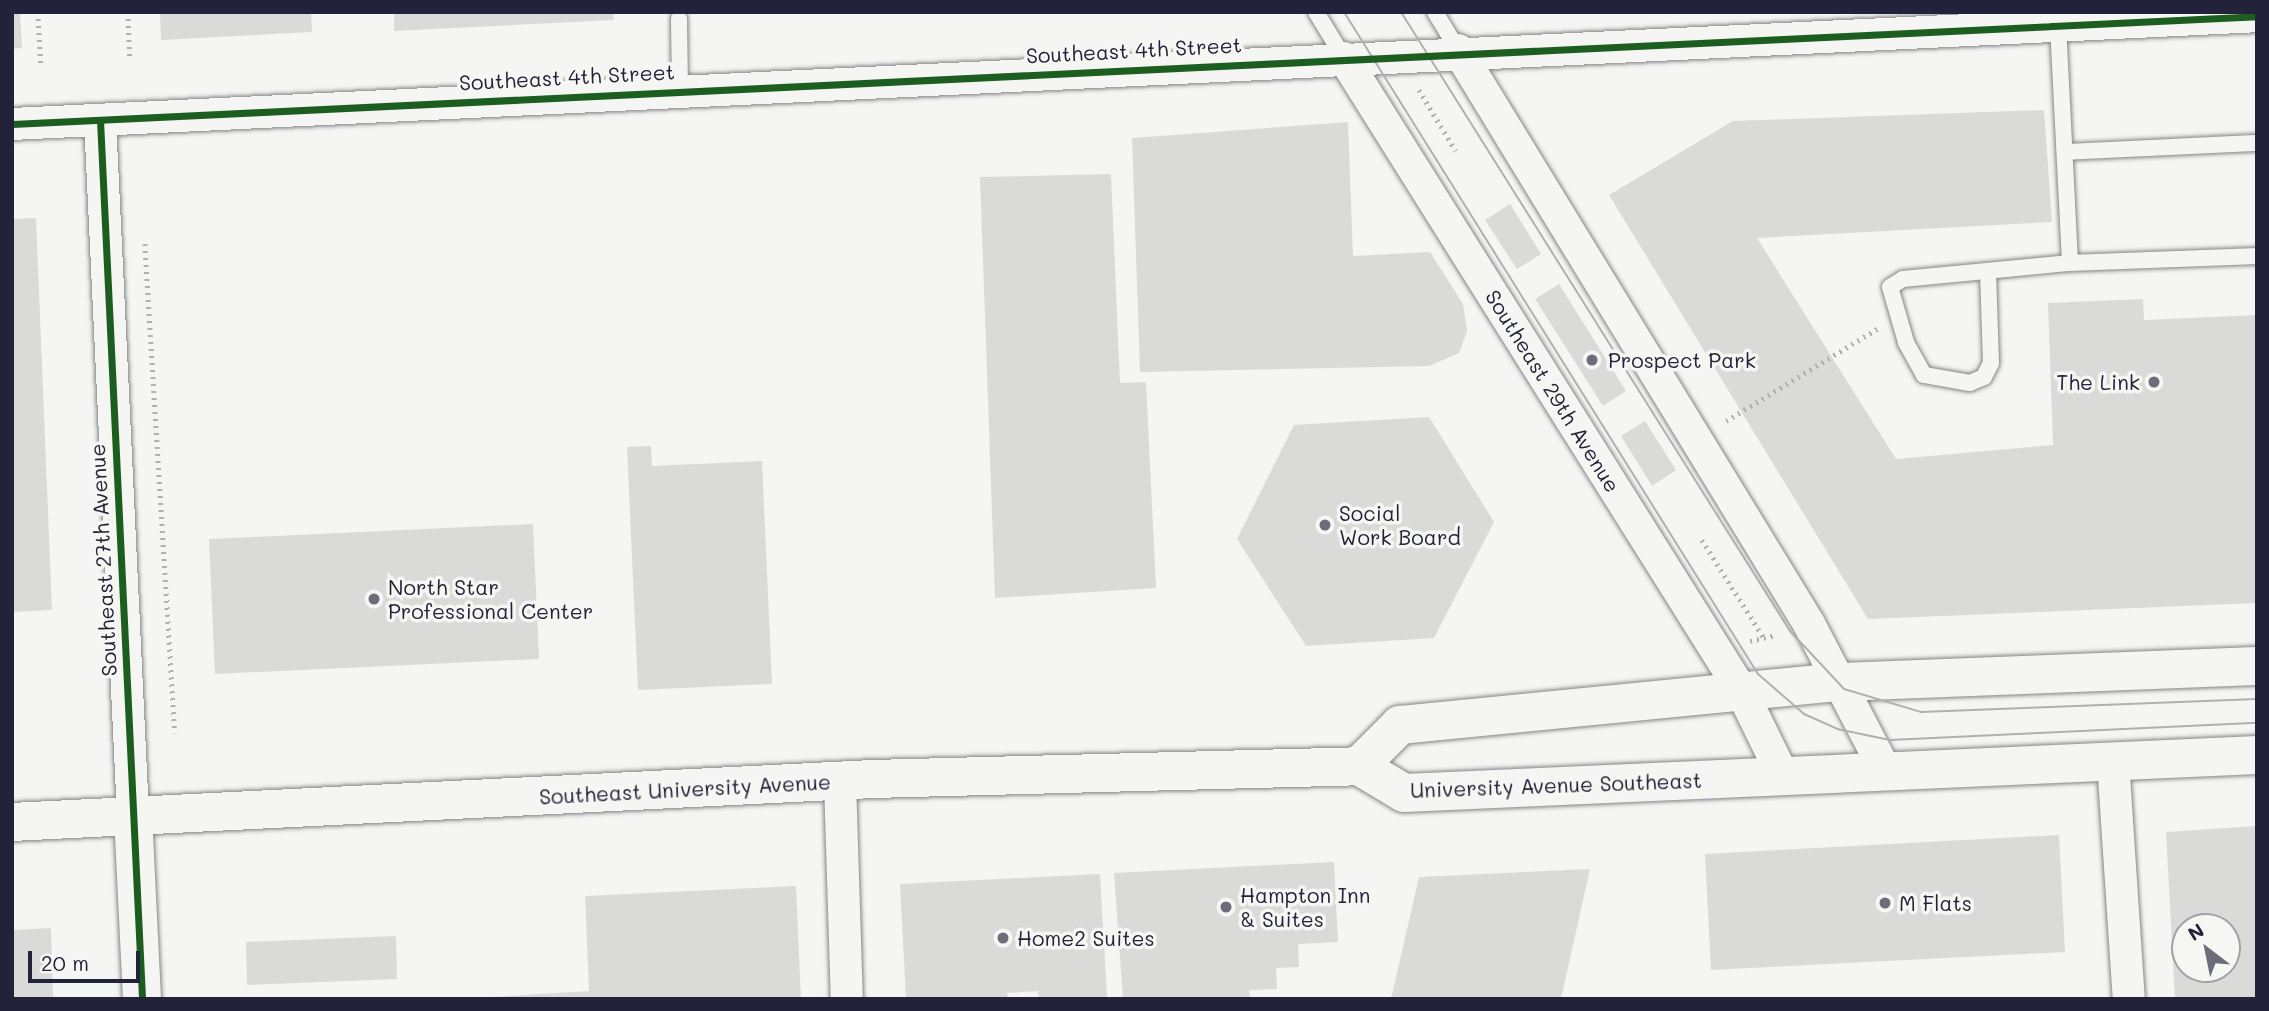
<!DOCTYPE html>
<html>
<head>
<meta charset="utf-8">
<style>
  body { margin:0 }
  #map { position:relative; width:2269px; height:1011px; overflow:hidden; background:#f5f5f3; font-family:Mali,sans-serif }
  div>[style] { position:absolute }
  .building>* { inset:0; background:#dadad9 }
  .path>* { height:4.5px; margin-top:-2.25px; transform-origin:0; background:repeating-linear-gradient(90deg,#b0b0b2 0 2px,transparent 0 7px) }
  .roads { filter:drop-shadow(0 0 2px #858589) drop-shadow(0 0 2px #858589) }
  .service>* { height:16px; margin:-8px; padding:0 8px; transform-origin:8px; border-radius:8px; background:#f5f5f3 }
  .minor>* { height:32px; margin:-16px; padding:0 16px; transform-origin:16px; border-radius:16px; background:#f5f5f3 }
  .tertiary>* { height:38px; margin:-19px; padding:0 19px; transform-origin:19px; border-radius:19px; background:#f5f5f3 }
  .secondary>* { height:38px; margin:-19px; padding:0 19px; transform-origin:19px; border-radius:19px; background:#f5f5f3 }
  .tram>* { height:2px; margin:-1px; padding:0 1px; transform-origin:1px; border-radius:1px; background:#b0b0b2 }
  .cycleway>* { height:7px; margin:-3.5px; padding:0 3.5px; transform-origin:3.5px; border-radius:3.5px; background:#1b5e20 }
  .dots>* { width:19px; height:19px; translate:-50% -50%; box-sizing:border-box; border:4px solid #f6f6f2; border-radius:50% }
  span { translate:-50% -50%; white-space:nowrap; text-align:center; line-height:1.15; -webkit-text-stroke:7px #f6f6f2; paint-order:stroke }
  .street-label { font-size:21px; color:#22223b }
  .poi-label { font-size:21px; color:#22223b }
  .left { translate:0 -50%; text-align:left }
  .right { translate:-100% -50%; text-align:right }
  .frame { position:absolute; inset:0; border:14px solid #22223b; pointer-events:none }
  .north { position:absolute; left:2171px; top:913px; width:70px; height:70px; box-sizing:border-box; background:#f6f6f2; border:2px solid #a1a1a9; border-radius:50%; rotate:328deg; font-size:19px; font-weight:700; line-height:28px; text-align:center; color:#22223b }
  .north::after { content:''; display:block; margin:auto; width:24px; height:32px; background:#6c6c7b; clip-path:polygon(50% 0,100% 100%,50% 72%,0 100%) }
  .scale { position:absolute; left:28px; top:951px; width:112px; height:32px; box-sizing:border-box; border:4px solid #22223b; border-top:0; padding-left:9px; font-size:21px; line-height:24px; white-space:nowrap; color:#22223b; -webkit-text-stroke:5px #f6f6f2; paint-order:stroke }
</style>
</head>
<body>
<div id="map">
  <div class="building">
    <div style="clip-path:polygon(12px 12px,20px 12px,22px 48px,12px 49px)"></div>
    <div style="clip-path:polygon(160px 12px,311px 12px,312px 32px,161px 40px)"></div>
    <div style="clip-path:polygon(394px 12px,613px 12px,614px 20px,394px 31px)"></div>
    <div style="clip-path:polygon(2044px 110px,2052px 222px,1757px 238px,1896px 459px,2053px 445px,2048px 303px,2143px 299px,2144px 320px,2257px 315px,2257px 603px,1868px 619px,1609px 195px,1733px 121px)"></div>
    <div style="clip-path:polygon(1348px 122px,1353px 256px,1430px 252px,1463px 304px,1467px 331px,1459px 353px,1429px 366px,1140px 372px,1132px 138px)"></div>
    <div style="clip-path:polygon(1111px 174px,1120px 383px,1146px 382px,1156px 588px,995px 598px,980px 177px)"></div>
    <div style="clip-path:polygon(1510px 204px,1541px 254px,1517px 269px,1485px 220px)"></div>
    <div style="clip-path:polygon(36px 218px,52px 610px,12px 612px,12px 219px)"></div>
    <div style="clip-path:polygon(1559px 284px,1626px 391px,1603px 406px,1535px 299px)"></div>
    <div style="clip-path:polygon(1429px 417px,1494px 522px,1434px 638px,1306px 646px,1237px 539px,1294px 425px)"></div>
    <div style="clip-path:polygon(1645px 421px,1676px 470px,1652px 486px,1621px 436px)"></div>
    <div style="clip-path:polygon(651px 446px,652px 466px,762px 461px,772px 684px,638px 690px,627px 447px)"></div>
    <div style="clip-path:polygon(533px 524px,539px 659px,215px 674px,209px 539px)"></div>
    <div style="clip-path:polygon(evenodd,2257px 826px,2257px 999px,2175px 999px,2166px 832px,2257px 826px,2185px 927px,2227px 927px,2227px 969px,2185px 969px,2185px 927px)"></div>
    <div style="clip-path:polygon(2059px 835px,2065px 952px,1711px 970px,1705px 854px)"></div>
    <div style="clip-path:polygon(1334px 862px,1338px 942px,1298px 944px,1299px 967px,1276px 968px,1277px 989px,1249px 990px,1250px 999px,1123px 999px,1114px 873px)"></div>
    <div style="clip-path:polygon(1590px 869px,1561px 999px,1391px 999px,1419px 877px)"></div>
    <div style="clip-path:polygon(1100px 874px,1107px 997px,1039px 999px,1038px 991px,1007px 993px,1008px 999px,906px 999px,900px 884px)"></div>
    <div style="clip-path:polygon(796px 886px,801px 999px,461px 999px,589px 991px,585px 896px)"></div>
    <div style="clip-path:polygon(51px 928px,53px 999px,12px 999px,12px 930px)"></div>
    <div style="clip-path:polygon(396px 936px,397px 979px,247px 985px,246px 942px)"></div>
  </div>
  <div class="path">
    <div style="left:38px;top:12px;width:52px;rotate:86.7deg"></div>
    <div style="left:128px;top:12px;width:48px;rotate:87.6deg"></div>
    <div style="left:1419px;top:90px;width:71px;rotate:58.8deg"></div>
    <div style="left:145px;top:244px;width:490px;rotate:86.5deg"></div>
    <div style="left:1726px;top:421px;width:177px;rotate:-31.4deg"></div>
    <div style="left:1702px;top:540px;width:116px;rotate:57.7deg"></div>
    <div style="left:1750px;top:641px;width:26px;rotate:-13deg"></div>
  </div>
  <div class="roads">
    <div class="service">
      <div style="left:1316px;top:12px;width:54px;rotate:58.7deg"></div>
      <div style="left:1435px;top:12px;width:44px;rotate:58.8deg"></div>
      <div style="left:679px;top:19px;width:70px;rotate:89.2deg"></div>
      <div style="left:2058px;top:25px;width:238px;rotate:87.1deg"></div>
      <div style="left:2070px;top:263px;width:187px;rotate:-2.1deg"></div>
      <div style="left:2065px;top:152px;width:192px;rotate:-2.7deg"></div>
      <div style="left:1988px;top:272px;width:91px;rotate:88.1deg"></div>
      <div style="left:1991px;top:363px;width:16px;rotate:117deg"></div>
      <div style="left:1984px;top:377px;width:15px;rotate:157deg"></div>
      <div style="left:1970px;top:383px;width:47px;rotate:-170.1deg"></div>
      <div style="left:1924px;top:375px;width:38px;rotate:-119deg"></div>
      <div style="left:1906px;top:342px;width:57px;rotate:-106.2deg"></div>
      <div style="left:1890px;top:287px;width:15px;rotate:-32deg"></div>
      <div style="left:1903px;top:279px;width:168px;rotate:-5.5deg"></div>
    </div>
    <div class="minor">
      <div style="left:1458px;top:50px;width:673px;rotate:58.55deg"></div>
      <div style="left:1809px;top:624px;width:169px;rotate:62.5deg"></div>
      <div style="left:1344px;top:58px;width:746px;rotate:57.86deg"></div>
      <div style="left:1741px;top:690px;width:93px;rotate:64deg"></div>
      <div style="left:100px;top:120px;width:696px;rotate:87.28deg"></div>
      <div style="left:12px;top:124px;width:2248px;rotate:-2.75deg"></div>
      <div style="left:2113px;top:761px;width:239px;rotate:86.2deg"></div>
      <div style="left:840px;top:782px;width:217px;rotate:88.2deg"></div>
    </div>
    <div class="tertiary">
      <div style="left:133px;top:815px;width:184px;rotate:87.2deg"></div>
    </div>
    <div class="secondary">
      <div style="left:1359px;top:766px;width:58px;rotate:-45deg"></div>
      <div style="left:1400px;top:725px;width:443px;rotate:-5.6deg"></div>
      <div style="left:1841px;top:682px;width:416px;rotate:-2.2deg"></div>
      <div style="left:1359px;top:766px;width:52px;rotate:31deg"></div>
      <div style="left:1404px;top:793px;width:854px;rotate:-2.55deg"></div>
      <div style="left:12px;top:822px;width:861px;rotate:-2.86deg"></div>
      <div style="left:872px;top:779px;width:487px;rotate:-1.5deg"></div>
    </div>
  </div>
  <div class="tram">
    <div style="left:1344px;top:12px;width:781px;rotate:57.98deg"></div>
    <div style="left:1758px;top:674px;width:61px;rotate:41deg"></div>
    <div style="left:1804px;top:714px;width:36px;rotate:24deg"></div>
    <div style="left:1837px;top:729px;width:54px;rotate:11.7deg"></div>
    <div style="left:1890px;top:740px;width:367px;rotate:-2.7deg"></div>
    <div style="left:1401px;top:12px;width:731px;rotate:57.85deg"></div>
    <div style="left:1790px;top:631px;width:79px;rotate:47deg"></div>
    <div style="left:1844px;top:689px;width:80px;rotate:16.6deg"></div>
    <div style="left:1921px;top:712px;width:336px;rotate:-2.2deg"></div>
  </div>
  <div class="cycleway">
    <div style="left:100px;top:120px;width:880px;rotate:87.26deg"></div>
    <div style="left:12px;top:124px;width:2248px;rotate:-2.75deg"></div>
  </div>
  <div class="dots">
    <div style="left:1592px;top:360px;background:#6c6c7b"></div>
    <div style="left:2154px;top:382px;background:#6c6c7b"></div>
    <div style="left:1325px;top:525px;background:#6c6c7b"></div>
    <div style="left:374px;top:599px;background:#6c6c7b"></div>
    <div style="left:1885px;top:903px;background:#6c6c7b"></div>
    <div style="left:1226px;top:907px;background:#6c6c7b"></div>
    <div style="left:1003px;top:938px;background:#6c6c7b"></div>
  </div>
  <div class="street-label">
    <span style="left:1134px;top:50px;rotate:-3deg">Southeast 4th Street</span>
    <span style="left:567px;top:77px;rotate:-3deg">Southeast 4th Street</span>
    <span style="left:1553px;top:391px;rotate:58deg">Southeast 29th Avenue</span>
    <span style="left:103px;top:560px;rotate:-93deg">Southeast 27th Avenue</span>
    <span style="left:1556px;top:785px;rotate:-2deg">University Avenue Southeast</span>
    <span style="left:685px;top:789px;rotate:-3deg">Southeast University Avenue</span>
  </div>
  <div class="poi-label">
    <span class="left" style="left:1608px;top:360px">Prospect Park</span>
    <span class="right" style="left:2140px;top:382px">The Link</span>
    <span class="left" style="left:1339px;top:525px">Social<br>Work Board</span>
    <span class="left" style="left:388px;top:599px">North Star<br>Professional Center</span>
    <span class="left" style="left:1240px;top:907px">Hampton Inn<br>&amp; Suites</span>
    <span class="left" style="left:1899px;top:903px">M Flats</span>
    <span class="left" style="left:1017px;top:938px">Home2 Suites</span>
  </div>
  <div class="frame"></div>
  <div class="north">N</div>
  <div class="scale">20 m</div>
</div>
</body>
</html>
